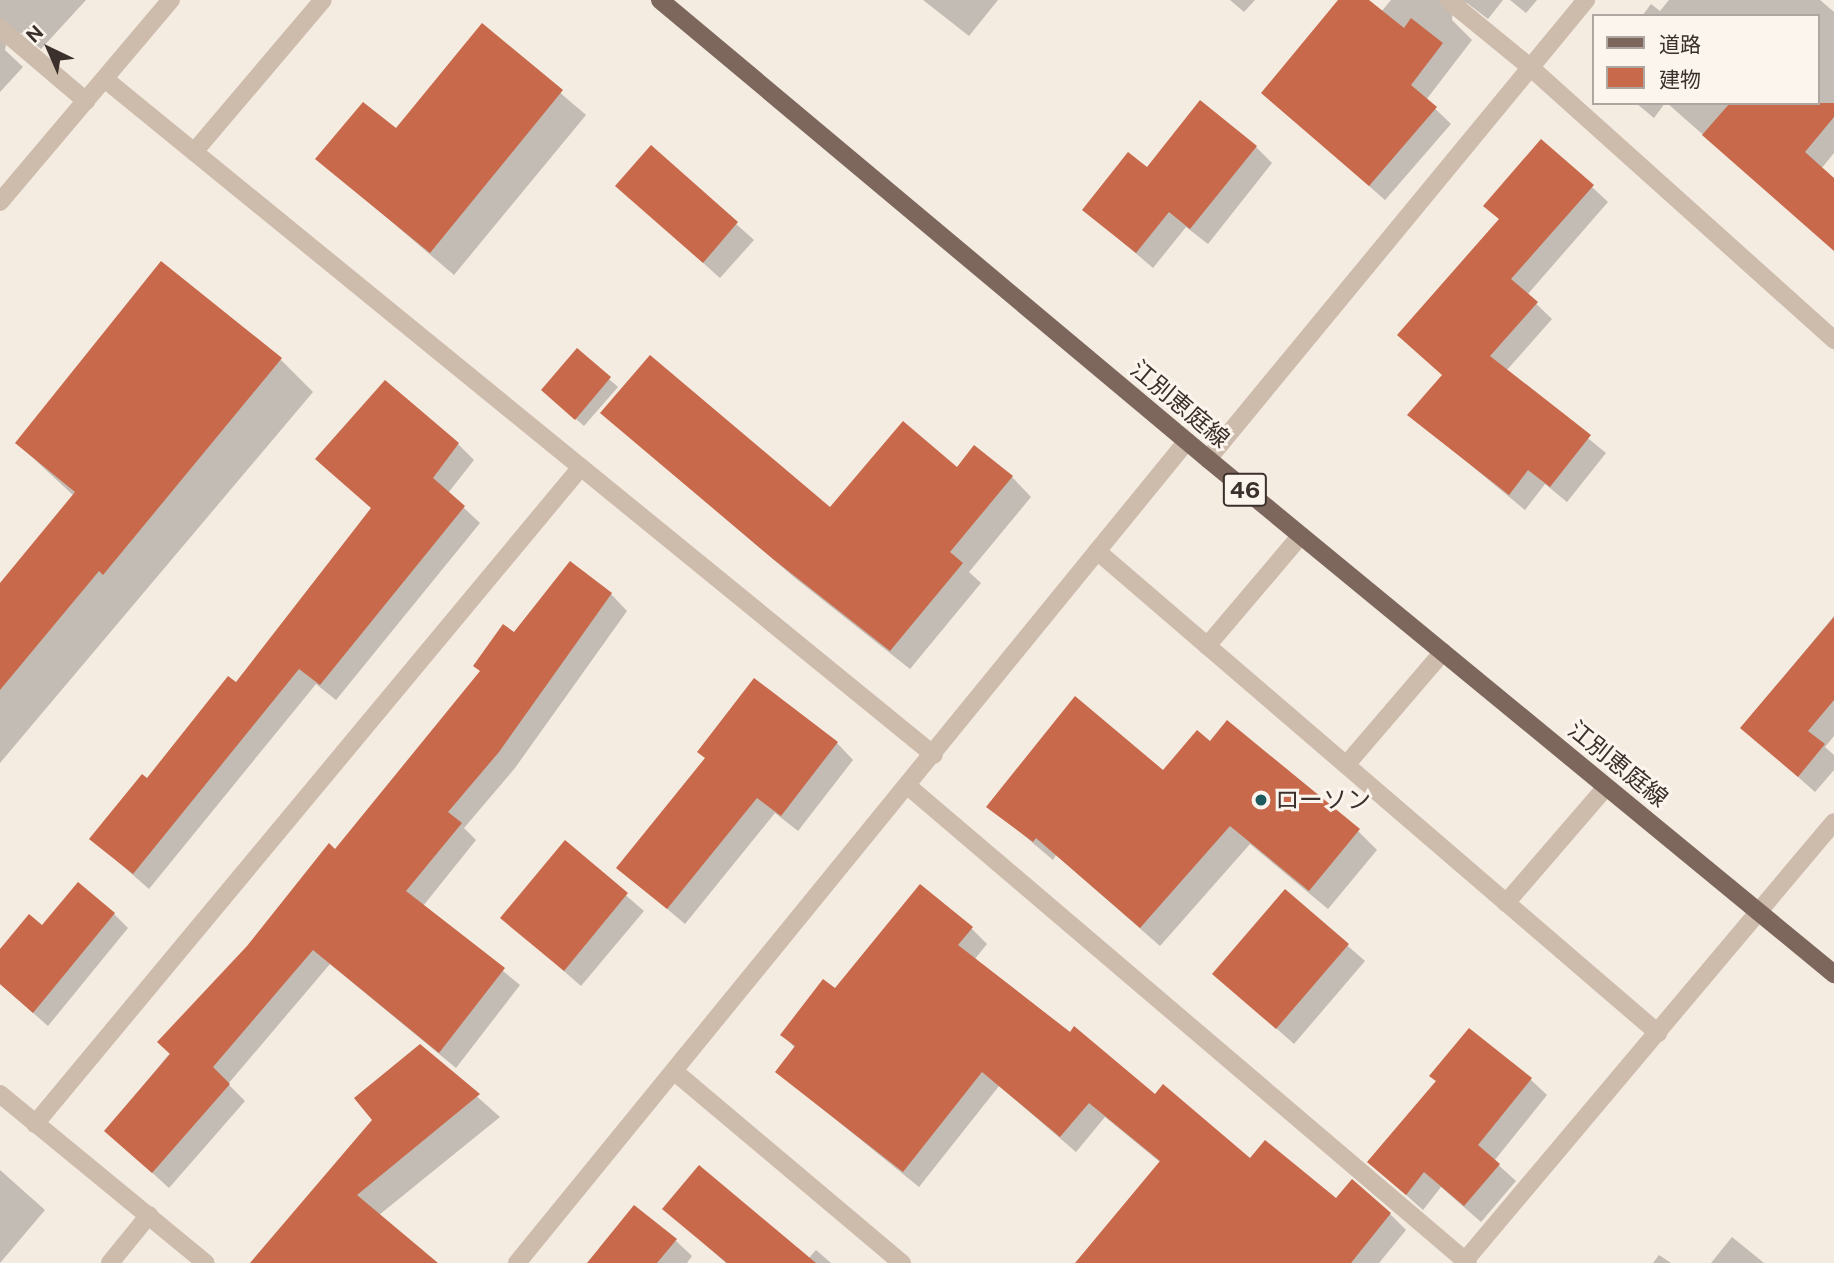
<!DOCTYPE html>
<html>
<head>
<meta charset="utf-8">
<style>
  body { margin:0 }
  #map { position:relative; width:1834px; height:1263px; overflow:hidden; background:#f4ebe1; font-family:"Public Sans","Noto Sans JP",sans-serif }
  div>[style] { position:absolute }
  .shadow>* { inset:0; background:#0003 }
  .building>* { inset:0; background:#c8694b }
  .minor>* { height:18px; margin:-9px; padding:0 9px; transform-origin:9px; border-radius:9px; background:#cdbbac }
  .major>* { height:18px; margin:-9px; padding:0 9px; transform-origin:9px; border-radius:9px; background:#7d675c }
  .dots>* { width:19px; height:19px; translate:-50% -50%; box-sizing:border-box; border:4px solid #fbf5ee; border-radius:50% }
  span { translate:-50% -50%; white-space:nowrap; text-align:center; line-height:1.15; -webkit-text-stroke:6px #fbf5ee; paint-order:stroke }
  .shield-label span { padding:2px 5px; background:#fbf5ee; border:2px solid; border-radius:5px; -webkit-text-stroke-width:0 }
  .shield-label { font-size:23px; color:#3b302b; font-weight:700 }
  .street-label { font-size:24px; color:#3b302b }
  .poi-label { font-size:24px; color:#3b302b }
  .left { translate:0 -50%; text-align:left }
  .legend { position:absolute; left:1592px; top:14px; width:228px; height:91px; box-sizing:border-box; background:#fbf5ee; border:2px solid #aea6a0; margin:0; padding:9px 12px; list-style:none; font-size:21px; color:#3b302b }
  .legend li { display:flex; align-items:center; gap:14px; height:35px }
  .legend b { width:35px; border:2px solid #aea6a0 }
  .north { position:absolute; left:14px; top:14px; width:70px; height:70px; -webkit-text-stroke:5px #fbf5ee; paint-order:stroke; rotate:316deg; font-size:19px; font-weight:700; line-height:28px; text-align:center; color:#3b302b }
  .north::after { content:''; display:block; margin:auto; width:24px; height:32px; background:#3b302b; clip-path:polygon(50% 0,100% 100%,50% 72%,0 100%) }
</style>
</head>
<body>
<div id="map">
  <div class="shadow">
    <div style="clip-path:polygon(0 0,86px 0,41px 49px,21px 33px,7px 37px,5px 50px,23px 67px,0 92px)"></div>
    <div style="clip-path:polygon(923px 0,998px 0,969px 36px)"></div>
    <div style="clip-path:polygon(1230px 0,1255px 0,1244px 12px)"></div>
    <div style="clip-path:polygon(1340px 0,1367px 0,1381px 12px,1391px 0,1503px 0,1488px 19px,1467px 3px,1453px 8px,1452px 20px,1472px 40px,1426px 100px,1451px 124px,1385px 200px,1263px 93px)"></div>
    <div style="clip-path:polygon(1510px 0,1537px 0,1526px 13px)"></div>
    <div style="clip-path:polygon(1669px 0,1820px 0,1834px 12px,1834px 153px,1821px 169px,1834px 180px,1834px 250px,1667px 103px,1818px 103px,1818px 16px,1642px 16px,1651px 4px,1660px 11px)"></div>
    <div style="clip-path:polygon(482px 26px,586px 115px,454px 275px,318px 159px,397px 131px)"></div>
    <div style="clip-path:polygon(1636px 103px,1665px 103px,1654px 118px)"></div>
    <div style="clip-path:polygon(1256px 147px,1272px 163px,1208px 244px,1186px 227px,1153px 268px,1085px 210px,1148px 170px)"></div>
    <div style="clip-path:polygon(651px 148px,754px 240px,720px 278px,617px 186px)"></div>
    <div style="clip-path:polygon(1592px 187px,1608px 202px,1527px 295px,1552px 319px,1506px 371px,1606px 453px,1567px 502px,1545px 484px,1525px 510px,1410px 415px,1444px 376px,1500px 220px,1485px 206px)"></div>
    <div style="clip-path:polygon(577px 351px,618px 387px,584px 426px,552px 398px)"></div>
    <div style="clip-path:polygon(281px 360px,313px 392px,0 763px,0 587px,74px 496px,17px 443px)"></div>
    <div style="clip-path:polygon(603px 413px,830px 510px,957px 469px,1012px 477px,1031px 497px,969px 572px,981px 583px,910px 669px,795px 578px)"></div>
    <div style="clip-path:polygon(458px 444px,474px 460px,448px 493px,480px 523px,336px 700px,316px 684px,149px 889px,92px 839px)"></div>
    <div style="clip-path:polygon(611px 594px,627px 611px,515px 768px,464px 828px,476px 840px,423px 906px,520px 985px,456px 1068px,330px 964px,228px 1084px,245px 1101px,169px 1188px,106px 1131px,514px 634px)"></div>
    <div style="clip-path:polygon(1834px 616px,1834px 736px,1825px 747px,1834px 755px,1834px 770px,1815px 792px,1742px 727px)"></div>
    <div style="clip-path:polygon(837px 743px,853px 760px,798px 831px,775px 813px,685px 924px,619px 868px)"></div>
    <div style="clip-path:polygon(1210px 743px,1358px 831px,1377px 850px,1328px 909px,1250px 844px,1160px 946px,1056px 855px,1053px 860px,989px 806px,1163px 773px)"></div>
    <div style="clip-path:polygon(565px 843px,644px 911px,581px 986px,503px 918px)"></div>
    <div style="clip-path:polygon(1285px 891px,1365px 961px,1294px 1044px,1214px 973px)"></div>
    <div style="clip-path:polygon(114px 914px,128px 928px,48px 1026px,0 984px,0 952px,42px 927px)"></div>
    <div style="clip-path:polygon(971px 928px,987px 944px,974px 960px,1155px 1096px,1250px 1160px,1336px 1200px,1390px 1214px,1406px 1230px,1379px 1263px,1077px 1263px,1161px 1163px,1105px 1117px,1076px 1152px,999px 1086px,919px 1187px,777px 1072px,795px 1048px,783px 1035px,835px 990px)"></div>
    <div style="clip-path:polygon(420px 1046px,500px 1117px,379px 1215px,435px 1263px,282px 1263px)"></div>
    <div style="clip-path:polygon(1530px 1079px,1547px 1095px,1494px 1161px,1516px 1181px,1481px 1222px,1441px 1187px,1423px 1210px,1369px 1162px,1438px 1082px)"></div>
    <div style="clip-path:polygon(0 1170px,45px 1210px,0 1263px)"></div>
    <div style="clip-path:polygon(665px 1209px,808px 1259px,816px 1250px,831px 1263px,726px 1263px)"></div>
    <div style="clip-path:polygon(1732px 1237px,1764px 1263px,1711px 1263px)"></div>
    <div style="clip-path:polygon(675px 1240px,692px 1256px,687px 1263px,608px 1263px)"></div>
    <div style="clip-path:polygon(1659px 1255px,1671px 1263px,1653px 1263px)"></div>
  </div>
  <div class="building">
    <div style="clip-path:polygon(1338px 0,1369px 0,1404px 28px,1411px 18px,1443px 43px,1411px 85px,1437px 107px,1369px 186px,1261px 93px)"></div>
    <div style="clip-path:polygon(482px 23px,563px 90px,430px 253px,315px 159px,363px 102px,396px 128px)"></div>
    <div style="clip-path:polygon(1200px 100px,1257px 146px,1190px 229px,1169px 212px,1136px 253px,1082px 210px,1128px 152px,1147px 167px)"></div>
    <div style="clip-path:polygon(1730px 103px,1834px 103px,1834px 117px,1805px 152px,1834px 178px,1834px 251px,1702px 135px)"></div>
    <div style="clip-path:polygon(1541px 139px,1594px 185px,1511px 279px,1538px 302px,1490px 356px,1591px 435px,1550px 487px,1528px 470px,1509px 495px,1407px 415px,1442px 375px,1397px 335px,1499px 219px,1483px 206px)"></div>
    <div style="clip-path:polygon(651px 145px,738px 222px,703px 263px,615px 186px)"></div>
    <div style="clip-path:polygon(161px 261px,282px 358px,103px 575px,99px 571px,0 690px,0 583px,75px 492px,15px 443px)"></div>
    <div style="clip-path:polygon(577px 348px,611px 377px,575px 420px,541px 390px)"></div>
    <div style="clip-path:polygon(650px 355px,830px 507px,903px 421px,957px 467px,974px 445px,1013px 476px,950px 552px,963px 563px,890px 651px,773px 559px,600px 413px)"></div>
    <div style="clip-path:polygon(385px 380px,459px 443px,433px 478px,465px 506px,320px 685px,299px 669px,133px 874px,89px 839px,142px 774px,147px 778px,228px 676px,236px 682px,371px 508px,315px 459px)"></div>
    <div style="clip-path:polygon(570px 561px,612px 593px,499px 752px,448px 812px,462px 823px,406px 891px,505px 968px,439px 1053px,313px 950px,213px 1067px,230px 1084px,152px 1173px,104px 1131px,170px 1054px,157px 1042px,247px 946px,329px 843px,335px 849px,480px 671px,473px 666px,503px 624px,514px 632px)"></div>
    <div style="clip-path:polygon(1834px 617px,1834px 700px,1808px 731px,1825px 744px,1798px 777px,1740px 728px)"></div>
    <div style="clip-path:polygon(754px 678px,838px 742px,781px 816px,757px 798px,667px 909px,616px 868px,705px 758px,697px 752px)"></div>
    <div style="clip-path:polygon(1075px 696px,1163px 770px,1197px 730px,1210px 741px,1227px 720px,1360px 829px,1309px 891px,1230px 826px,1140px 928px,1036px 838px,1033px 842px,986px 807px)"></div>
    <div style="clip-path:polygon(565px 840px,628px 893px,564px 971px,500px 918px)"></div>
    <div style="clip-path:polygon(78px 882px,115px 913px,33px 1013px,0 984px,0 949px,29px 914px,42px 925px)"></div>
    <div style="clip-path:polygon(920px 884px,973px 927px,958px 945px,1070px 1032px,1074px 1026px,1155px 1094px,1163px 1084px,1250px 1158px,1265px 1140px,1336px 1198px,1352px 1179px,1391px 1213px,1351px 1263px,1075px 1263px,1160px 1161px,1089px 1103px,1060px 1137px,982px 1072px,903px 1172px,775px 1072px,795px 1046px,780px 1035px,823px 979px,835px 988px)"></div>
    <div style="clip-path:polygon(1285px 889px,1349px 944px,1276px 1029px,1212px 974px)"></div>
    <div style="clip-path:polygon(1469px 1028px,1532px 1078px,1478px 1145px,1500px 1164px,1464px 1206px,1424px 1172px,1406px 1195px,1367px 1162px,1436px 1081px,1429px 1076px)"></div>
    <div style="clip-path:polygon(420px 1044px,480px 1094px,357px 1195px,438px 1263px,250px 1263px,372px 1120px,354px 1098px)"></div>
    <div style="clip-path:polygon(699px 1165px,816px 1263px,727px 1263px,662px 1209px)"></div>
    <div style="clip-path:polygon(634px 1205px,677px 1239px,657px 1263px,587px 1263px)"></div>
  </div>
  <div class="minor">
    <div style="left:1448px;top:0;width:106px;rotate:39.3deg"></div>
    <div style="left:1530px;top:67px;width:409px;rotate:41.9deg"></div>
    <div style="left:0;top:28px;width:113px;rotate:40.3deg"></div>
    <div style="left:106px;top:80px;width:1068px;rotate:39.19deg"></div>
    <div style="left:194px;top:152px;width:199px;rotate:-49.7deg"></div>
    <div style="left:0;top:202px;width:265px;rotate:-49.8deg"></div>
    <div style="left:1208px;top:459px;width:595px;rotate:-50.53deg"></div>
    <div style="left:1097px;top:551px;width:740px;rotate:40.67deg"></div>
    <div style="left:1207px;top:646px;width:145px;rotate:-49.7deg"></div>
    <div style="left:1346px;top:765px;width:149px;rotate:-49.4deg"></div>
    <div style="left:909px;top:787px;width:734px;rotate:40.42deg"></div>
    <div style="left:1506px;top:903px;width:153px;rotate:-49.2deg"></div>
    <div style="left:675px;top:1072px;width:297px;rotate:40.1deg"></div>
    <div style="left:0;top:1094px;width:266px;rotate:39.4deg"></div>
    <div style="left:35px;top:1124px;width:854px;rotate:-50.27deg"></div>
    <div style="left:110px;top:1263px;width:62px;rotate:-50.9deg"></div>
    <div style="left:517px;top:1263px;width:1060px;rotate:-50.82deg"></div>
    <div style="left:1463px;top:1263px;width:576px;rotate:-49.93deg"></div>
  </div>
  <div class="major">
    <div style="left:660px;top:0;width:715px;rotate:39.95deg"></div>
    <div style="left:1208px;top:459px;width:811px;rotate:39.44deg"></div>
  </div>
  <div class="dots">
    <div style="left:1261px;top:800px;background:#1f5a5e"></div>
  </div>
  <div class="shield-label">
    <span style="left:1245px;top:490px">46</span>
  </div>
  <div class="street-label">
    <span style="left:1180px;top:404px;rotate:40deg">江別恵庭線</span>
    <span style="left:1618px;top:764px;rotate:39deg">江別恵庭線</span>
  </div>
  <div class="poi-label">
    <span class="left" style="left:1275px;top:800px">ローソン</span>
  </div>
  <ul class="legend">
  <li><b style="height:9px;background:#7d675c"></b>道路</li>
  <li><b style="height:19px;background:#c8694b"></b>建物</li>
  </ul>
  <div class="north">N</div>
</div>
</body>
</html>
